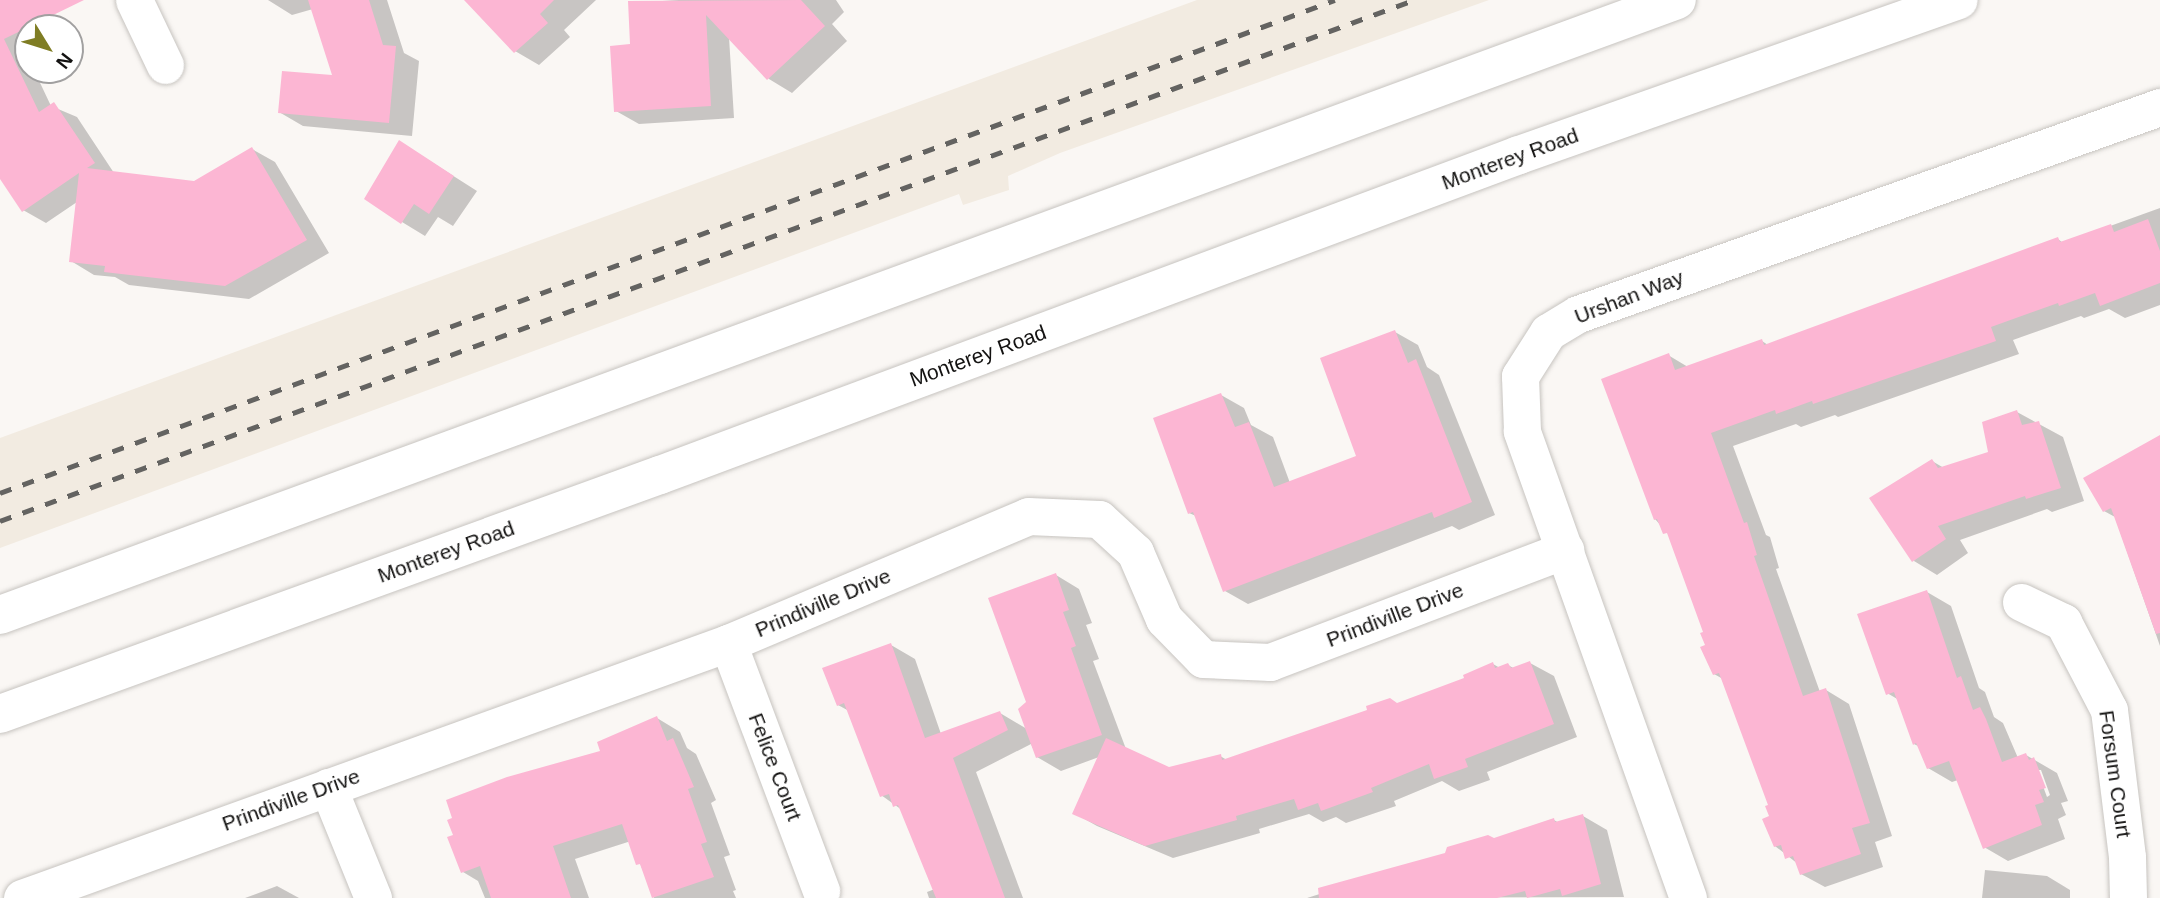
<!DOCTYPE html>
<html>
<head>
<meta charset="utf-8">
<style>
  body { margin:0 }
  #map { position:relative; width:2160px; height:898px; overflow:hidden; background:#faf7f4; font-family:Helvetica,sans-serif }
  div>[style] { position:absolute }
  .built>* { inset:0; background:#f2ebe1 }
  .shadow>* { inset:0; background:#0003 }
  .building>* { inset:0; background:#fcb6d3 }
  .roads { filter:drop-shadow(0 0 2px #c7c4c0) drop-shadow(0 0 2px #c7c4c0) }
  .minor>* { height:37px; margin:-18.5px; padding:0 18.5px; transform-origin:18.5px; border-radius:18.5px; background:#fff }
  .primary>* { height:38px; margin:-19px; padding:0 19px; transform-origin:19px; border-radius:19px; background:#fff }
  .rail>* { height:5px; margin-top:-2.5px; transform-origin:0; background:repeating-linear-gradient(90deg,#646361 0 12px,transparent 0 24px) }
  span { translate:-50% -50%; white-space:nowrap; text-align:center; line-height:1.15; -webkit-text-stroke:7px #fff; paint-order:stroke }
  .street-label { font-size:21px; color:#131211 }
  .north { position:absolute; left:14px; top:14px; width:70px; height:70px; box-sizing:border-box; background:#fff; border:2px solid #a1a0a0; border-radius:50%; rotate:128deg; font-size:19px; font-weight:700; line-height:28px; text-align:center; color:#131211 }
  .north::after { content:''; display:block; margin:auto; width:24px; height:32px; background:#7f7d24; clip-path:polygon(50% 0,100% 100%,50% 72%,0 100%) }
</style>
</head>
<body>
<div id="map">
  <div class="built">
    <div style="clip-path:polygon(1197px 0,1489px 0,1060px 153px,1008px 176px,1009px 190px,963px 205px,959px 194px,0 548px,0 438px)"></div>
  </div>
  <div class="shadow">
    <div style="clip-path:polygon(0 0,46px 0,60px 28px,28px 28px,28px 70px,34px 70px,51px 106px,77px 117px,114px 173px,195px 183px,252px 149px,275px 162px,329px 253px,249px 299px,129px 285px,115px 277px,94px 275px,71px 261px,77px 202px,46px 223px,23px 210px,0 176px)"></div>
    <div style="clip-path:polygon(268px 0,387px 0,404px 53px,419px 61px,412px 136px,303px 126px,279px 112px,335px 77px,313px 9px,292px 15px)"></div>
    <div style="clip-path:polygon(467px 0,596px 0,564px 30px,570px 37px,539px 65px,515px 51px)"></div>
    <div style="clip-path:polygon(679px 0,836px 0,844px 12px,832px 24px,847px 41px,792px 93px,769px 79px,729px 37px,734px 118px,639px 124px,616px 111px,632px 46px,629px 3px)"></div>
    <div style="clip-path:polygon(400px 142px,477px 191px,453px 226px,438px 217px,425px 236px,402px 222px)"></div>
    <div style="clip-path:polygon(2160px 208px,2160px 305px,2125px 318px,2109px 309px,2084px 318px,2081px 316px,2013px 340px,2019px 354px,1838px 417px,1835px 415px,1801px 427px,1796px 424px,1733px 446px,1766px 535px,1770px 537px,1779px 568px,1776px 569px,1820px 692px,1826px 690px,1849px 704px,1892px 836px,1875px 842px,1883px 867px,1825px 887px,1801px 874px,1798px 864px,1775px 846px,1770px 806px,1723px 679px,1714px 674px,1706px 633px,1670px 536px,1655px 519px,1668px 355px,1688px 367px,1762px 341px,1768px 345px,2058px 239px,2063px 243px)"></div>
    <div style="clip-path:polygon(1395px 332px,1418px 345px,1427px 367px,1439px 375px,1495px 515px,1459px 530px,1452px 526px,1248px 604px,1225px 591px,1196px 516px,1189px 513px,1221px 395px,1244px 408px,1251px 425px,1273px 437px,1290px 483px,1358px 458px)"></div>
    <div style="clip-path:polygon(2017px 412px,2063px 437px,2084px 501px,2052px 512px,2047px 509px,1960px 540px,1968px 553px,1937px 575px,1914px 561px,1932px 461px,1944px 468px,1990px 453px)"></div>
    <div style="clip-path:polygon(2160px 442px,2160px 646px,2115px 517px,2104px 511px)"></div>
    <div style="clip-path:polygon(1056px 575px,1079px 589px,1092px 623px,1086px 625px,1099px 659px,1093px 661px,1126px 749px,1169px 769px,1220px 756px,1227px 760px,1399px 705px,1466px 679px,1493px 664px,1500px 668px,1508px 665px,1515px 669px,1530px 663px,1554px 676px,1577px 737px,1487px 772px,1490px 780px,1459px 791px,1442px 781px,1394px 801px,1396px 806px,1346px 823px,1336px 817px,1323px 822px,1309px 814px,1259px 829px,1260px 833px,1173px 858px,1097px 826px,1074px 813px,1099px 757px,1061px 771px,1037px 757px,1031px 744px,976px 772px,1023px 898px,929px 898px,927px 892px,935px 889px,902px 810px,881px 795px,849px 711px,838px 705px,891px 645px,915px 659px,941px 734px,1000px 713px,1027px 729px,1028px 703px)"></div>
    <div style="clip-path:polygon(evenodd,1927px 592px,1951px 606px,1979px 688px,1985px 692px,1994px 717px,2003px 723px,2018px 758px,2026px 755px,2057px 773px,2068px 801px,2061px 803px,2066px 815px,2058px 819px,2065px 839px,2008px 861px,1984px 847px,1958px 780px,1952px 782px,1928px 768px,1920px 747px,1914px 744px,1899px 700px,1887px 693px,1927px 592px,2037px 770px,2041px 770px,2050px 795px,2047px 797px,2037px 770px)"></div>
    <div style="clip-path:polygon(657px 718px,680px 732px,687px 748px,696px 754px,716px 800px,711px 803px,730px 855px,724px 857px,736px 890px,733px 891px,736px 898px,654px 898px,631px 841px,575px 859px,589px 898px,485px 898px,478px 881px,463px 872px,603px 752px)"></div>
    <div style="clip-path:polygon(1583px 816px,1607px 830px,1624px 897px,1307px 898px,1554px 820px,1559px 823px)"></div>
    <div style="clip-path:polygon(1985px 870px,2047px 876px,2070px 890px,2070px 898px,1982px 898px)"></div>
    <div style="clip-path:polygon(277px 886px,299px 898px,245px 898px)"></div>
  </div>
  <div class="building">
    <div style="clip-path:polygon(0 0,84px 0,4px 39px,39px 112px,54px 102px,95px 163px,87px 168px,194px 181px,252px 147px,307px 240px,225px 286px,104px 272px,105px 266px,69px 262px,79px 173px,22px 212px,0 179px)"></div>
    <div style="clip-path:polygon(308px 0,369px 0,383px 45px,396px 46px,389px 123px,278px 113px,282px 71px,332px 75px)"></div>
    <div style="clip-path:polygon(464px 0,554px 0,540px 14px,548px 23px,514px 53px)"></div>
    <div style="clip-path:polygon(801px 0,825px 26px,767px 80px,706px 15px,711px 106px,614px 112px,610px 46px,630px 44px,628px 1px)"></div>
    <div style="clip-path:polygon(399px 140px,454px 176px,429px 214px,414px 204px,401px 224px,364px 199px)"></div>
    <div style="clip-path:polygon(2148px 219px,2160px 251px,2160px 283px,2100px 306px,2095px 293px,2059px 306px,2058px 303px,1991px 327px,1996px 341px,1813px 404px,1812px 401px,1776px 414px,1775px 410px,1711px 433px,1744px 523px,1747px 522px,1757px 555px,1754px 556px,1803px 696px,1826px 688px,1870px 823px,1852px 828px,1861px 854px,1800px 875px,1793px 856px,1785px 859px,1781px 845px,1774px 847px,1762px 819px,1769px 816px,1765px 806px,1768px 805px,1719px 673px,1713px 675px,1700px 647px,1705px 645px,1700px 633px,1703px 632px,1667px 533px,1663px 534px,1657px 519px,1654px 520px,1601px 379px,1669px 353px,1675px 370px,1762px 339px,1764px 345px,2058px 237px,2060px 242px,2111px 224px,2114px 232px)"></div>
    <div style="clip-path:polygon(1395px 330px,1408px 363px,1416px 359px,1472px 502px,1434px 518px,1432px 512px,1223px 592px,1193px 512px,1188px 514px,1153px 418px,1221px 393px,1235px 427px,1249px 422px,1274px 487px,1356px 456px,1320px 358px)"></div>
    <div style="clip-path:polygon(2017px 410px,2022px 425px,2039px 421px,2061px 488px,2026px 499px,2025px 496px,1938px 526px,1946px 539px,1912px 562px,1869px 498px,1932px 459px,1938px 468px,1988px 452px,1982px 422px)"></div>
    <div style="clip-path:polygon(2160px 435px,2160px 633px,2156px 634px,2111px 508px,2103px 512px,2083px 478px)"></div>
    <div style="clip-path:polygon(1056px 573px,1069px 610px,1063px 612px,1076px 646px,1071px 648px,1102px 735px,1036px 758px,1018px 709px,1026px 702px,988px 598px)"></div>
    <div style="clip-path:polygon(1927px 590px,1957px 678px,1961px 676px,1973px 710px,1980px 707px,1986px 719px,2002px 762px,2026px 753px,2029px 760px,2034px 757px,2046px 788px,2039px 790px,2044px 802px,2035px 805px,2042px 825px,1983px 849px,1949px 761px,1927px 769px,1916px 743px,1913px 745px,1894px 692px,1886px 695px,1857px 614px)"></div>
    <div style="clip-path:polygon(891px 643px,925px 738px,1000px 711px,1008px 730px,953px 758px,1005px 898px,936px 898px,898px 805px,893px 807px,889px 794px,880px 797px,844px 703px,837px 706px,822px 668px)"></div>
    <div style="clip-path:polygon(1530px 661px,1554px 724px,1465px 759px,1468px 767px,1434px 779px,1429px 764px,1371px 788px,1373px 792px,1321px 811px,1318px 803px,1298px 810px,1294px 799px,1236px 816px,1237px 820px,1145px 846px,1072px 814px,1106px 738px,1169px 767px,1221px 754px,1222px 760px,1367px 710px,1366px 706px,1390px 698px,1397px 703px,1464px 678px,1463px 675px,1493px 662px,1495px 668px,1508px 663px,1511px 668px)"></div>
    <div style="clip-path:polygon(657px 716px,667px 741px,673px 738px,694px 787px,688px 789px,707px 842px,701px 844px,714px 877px,652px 898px,640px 864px,636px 865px,622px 824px,553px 846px,571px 898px,491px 898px,480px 866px,461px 873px,447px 837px,453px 835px,447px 820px,452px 818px,446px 800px,507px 777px,600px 751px,597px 742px)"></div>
    <div style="clip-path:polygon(1583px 814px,1601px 884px,1562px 896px,1560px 889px,1527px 898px,1525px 891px,1497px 898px,1319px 898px,1318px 888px,1445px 853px,1447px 847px,1488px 835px,1494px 838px,1554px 818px,1555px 822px)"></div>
  </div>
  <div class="roads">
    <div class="minor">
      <div style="left:134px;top:0;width:72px;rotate:64.5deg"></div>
      <div style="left:2021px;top:602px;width:47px;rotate:25.5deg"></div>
      <div style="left:2063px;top:622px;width:99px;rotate:62.4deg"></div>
      <div style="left:2109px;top:710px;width:148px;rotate:83deg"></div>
      <div style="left:2127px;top:857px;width:41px;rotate:88.6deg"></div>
      <div style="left:728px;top:643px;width:265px;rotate:69.4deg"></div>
      <div style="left:328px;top:787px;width:120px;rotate:67.9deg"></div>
      <div style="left:22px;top:898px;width:751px;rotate:-19.86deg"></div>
      <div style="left:728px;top:643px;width:326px;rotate:-22.9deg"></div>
      <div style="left:1028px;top:516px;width:71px;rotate:2.4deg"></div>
      <div style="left:1099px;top:519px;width:49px;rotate:42.5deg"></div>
      <div style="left:1135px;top:552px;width:73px;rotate:66.6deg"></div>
      <div style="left:1164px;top:619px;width:56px;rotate:45.7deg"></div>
      <div style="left:1203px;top:659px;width:67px;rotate:2.6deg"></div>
      <div style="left:1270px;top:662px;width:316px;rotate:-20.8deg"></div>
      <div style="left:1688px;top:898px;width:496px;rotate:-109.6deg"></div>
      <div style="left:1522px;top:431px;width:55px;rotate:-92.1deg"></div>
      <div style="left:1520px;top:376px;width:52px;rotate:-57.5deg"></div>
      <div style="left:1548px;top:332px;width:35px;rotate:-31deg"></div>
      <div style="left:1578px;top:314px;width:618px;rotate:-19.58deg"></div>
    </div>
    <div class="primary">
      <div style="left:0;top:615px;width:1786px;rotate:-20.14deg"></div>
      <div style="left:0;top:714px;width:702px;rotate:-19.91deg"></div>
      <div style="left:660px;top:475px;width:917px;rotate:-20.43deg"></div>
      <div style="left:1519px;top:155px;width:466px;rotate:-19.4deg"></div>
    </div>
  </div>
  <div class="rail">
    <div style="left:0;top:493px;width:1423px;rotate:-20.27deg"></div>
    <div style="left:0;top:521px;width:1507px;rotate:-20.23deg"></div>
  </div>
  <div class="street-label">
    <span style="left:1510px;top:159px;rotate:-20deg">Monterey Road</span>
    <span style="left:1629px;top:297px;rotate:-21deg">Urshan Way</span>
    <span style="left:978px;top:356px;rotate:-20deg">Monterey Road</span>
    <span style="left:446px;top:552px;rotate:-20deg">Monterey Road</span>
    <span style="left:823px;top:603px;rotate:-23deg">Prindiville Drive</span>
    <span style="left:1395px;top:615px;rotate:-21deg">Prindiville Drive</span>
    <span style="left:775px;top:767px;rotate:69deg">Felice Court</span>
    <span style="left:2115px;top:774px;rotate:82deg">Forsum Court</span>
    <span style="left:291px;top:800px;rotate:-20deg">Prindiville Drive</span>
  </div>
  <div class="north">N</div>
</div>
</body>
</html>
